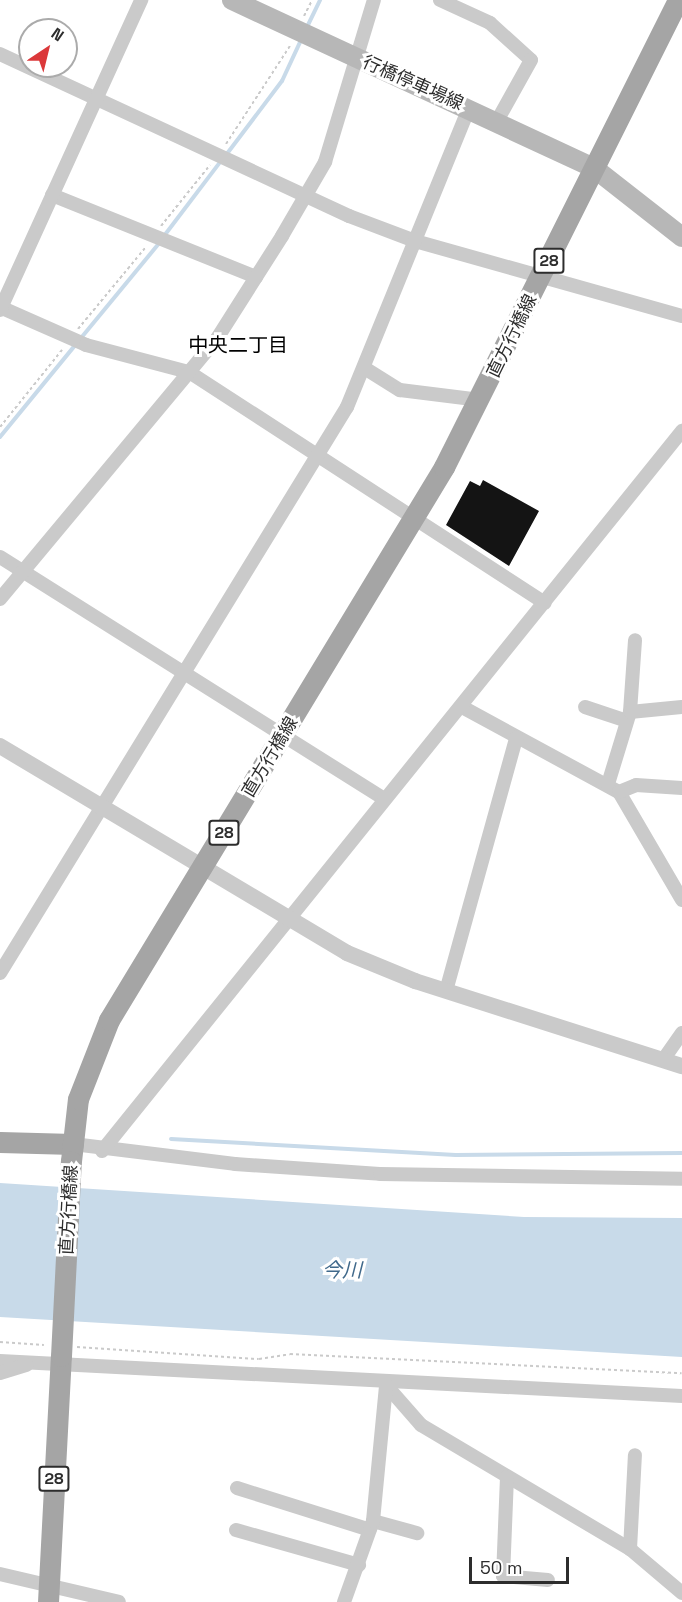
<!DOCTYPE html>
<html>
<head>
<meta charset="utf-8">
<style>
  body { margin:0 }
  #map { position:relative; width:682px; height:1602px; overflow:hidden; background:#fff; font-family:"Space Grotesk","Noto Sans JP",sans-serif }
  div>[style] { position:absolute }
  .water>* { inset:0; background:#c8dae9 }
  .stream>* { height:4px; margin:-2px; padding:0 2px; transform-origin:2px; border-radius:2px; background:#c8dae9 }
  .building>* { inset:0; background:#141414 }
  .path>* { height:2px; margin-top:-1px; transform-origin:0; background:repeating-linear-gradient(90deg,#cacaca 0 3px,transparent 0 6px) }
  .minor>* { height:14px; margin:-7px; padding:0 7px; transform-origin:7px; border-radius:7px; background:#cacaca }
  .tertiary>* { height:16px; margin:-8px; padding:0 8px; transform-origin:8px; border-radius:8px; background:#cacaca }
  .secondary>* { height:20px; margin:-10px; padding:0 10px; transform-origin:10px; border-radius:10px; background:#b7b7b7 }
  .primary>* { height:21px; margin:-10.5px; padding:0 10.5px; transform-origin:10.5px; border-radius:10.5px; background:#a5a5a5 }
  .primary-bridge>* { height:21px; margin:-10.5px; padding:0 10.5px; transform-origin:10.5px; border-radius:10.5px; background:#a5a5a5 }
  span { translate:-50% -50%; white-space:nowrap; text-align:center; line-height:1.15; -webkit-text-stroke:6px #fff; paint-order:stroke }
  .shield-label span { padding:2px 4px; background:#fff; border:2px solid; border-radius:4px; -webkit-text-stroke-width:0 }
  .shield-label { font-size:16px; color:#2d2d2d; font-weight:700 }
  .street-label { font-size:18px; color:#2d2d2d }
  .neighbourhood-label { font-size:20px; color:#000 }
  .water-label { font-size:20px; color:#40698b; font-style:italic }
  .north { position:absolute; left:18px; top:18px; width:60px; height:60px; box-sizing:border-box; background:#fff; border:2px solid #ababab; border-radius:50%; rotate:35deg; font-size:16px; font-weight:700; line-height:24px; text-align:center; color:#2d2d2d }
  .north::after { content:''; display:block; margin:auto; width:21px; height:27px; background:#db383a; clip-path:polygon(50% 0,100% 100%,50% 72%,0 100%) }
  .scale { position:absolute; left:469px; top:1557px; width:100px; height:27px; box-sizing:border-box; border:3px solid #2d2d2d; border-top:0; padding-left:8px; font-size:18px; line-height:21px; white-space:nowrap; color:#2d2d2d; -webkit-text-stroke:4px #fff; paint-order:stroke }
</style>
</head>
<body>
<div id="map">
  <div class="water">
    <div style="clip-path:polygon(0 1183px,524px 1217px,682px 1218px,682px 1357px,0 1317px)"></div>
  </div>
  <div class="stream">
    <div style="left:306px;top:29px;width:32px;rotate:-64deg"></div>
    <div style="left:226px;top:155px;width:93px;rotate:-52.9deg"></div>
    <div style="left:282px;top:81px;width:47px;rotate:-65.1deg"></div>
    <div style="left:164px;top:236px;width:94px;rotate:-52.8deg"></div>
    <div style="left:81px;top:338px;width:124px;rotate:-50.5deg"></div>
    <div style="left:0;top:437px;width:120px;rotate:-50.7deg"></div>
    <div style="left:171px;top:1139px;width:285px;rotate:3.2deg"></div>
    <div style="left:456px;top:1155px;width:226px;rotate:-0.5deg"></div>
  </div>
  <div class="building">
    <div style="clip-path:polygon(483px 480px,539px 511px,509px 566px,446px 525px,470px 481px,480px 486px)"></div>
  </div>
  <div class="path">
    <div style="left:304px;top:16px;width:18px;rotate:-63deg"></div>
    <div style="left:226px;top:144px;width:117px;rotate:-56.9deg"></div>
    <div style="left:161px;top:226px;width:78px;rotate:-51.2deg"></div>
    <div style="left:78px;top:329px;width:105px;rotate:-50.4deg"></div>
    <div style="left:0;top:427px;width:99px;rotate:-51.2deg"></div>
    <div style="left:0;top:1342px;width:44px;rotate:3.9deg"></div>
    <div style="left:77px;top:1347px;width:182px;rotate:3.8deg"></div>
    <div style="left:259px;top:1359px;width:31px;rotate:-9deg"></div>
    <div style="left:290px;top:1354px;width:392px;rotate:2.8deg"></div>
  </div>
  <div class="minor">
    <div style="left:440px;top:0;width:55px;rotate:24.7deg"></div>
    <div style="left:490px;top:23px;width:55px;rotate:42.1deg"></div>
    <div style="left:531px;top:60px;width:70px;rotate:119.1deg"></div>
    <div style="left:0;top:54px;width:385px;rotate:24.9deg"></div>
    <div style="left:349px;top:216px;width:71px;rotate:20.7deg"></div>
    <div style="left:415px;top:241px;width:277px;rotate:15.7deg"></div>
    <div style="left:52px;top:195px;width:220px;rotate:21.9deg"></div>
    <div style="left:0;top:307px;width:94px;rotate:23.8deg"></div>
    <div style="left:86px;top:345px;width:106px;rotate:14.7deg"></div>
    <div style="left:189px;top:372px;width:424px;rotate:33deg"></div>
    <div style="left:0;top:310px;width:341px;rotate:-65.5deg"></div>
    <div style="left:366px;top:369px;width:40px;rotate:32deg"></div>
    <div style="left:400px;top:390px;width:81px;rotate:7.1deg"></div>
    <div style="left:0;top:557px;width:454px;rotate:32.2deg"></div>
    <div style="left:0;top:599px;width:341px;rotate:-50.2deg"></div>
    <div style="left:218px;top:337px;width:120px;rotate:-57.6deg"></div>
    <div style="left:282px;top:236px;width:86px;rotate:-59.8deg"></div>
    <div style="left:325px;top:162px;width:169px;rotate:-73.2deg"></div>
    <div style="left:585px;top:707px;width:44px;rotate:18.4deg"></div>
    <div style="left:464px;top:708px;width:176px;rotate:28.5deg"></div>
    <div style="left:619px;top:792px;width:125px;rotate:59.7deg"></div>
    <div style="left:630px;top:712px;width:72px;rotate:-86deg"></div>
    <div style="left:608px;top:784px;width:75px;rotate:-73deg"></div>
    <div style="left:630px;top:712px;width:52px;rotate:-5.5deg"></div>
    <div style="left:619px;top:792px;width:18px;rotate:-22deg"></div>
    <div style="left:636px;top:785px;width:46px;rotate:3.7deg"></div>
    <div style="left:0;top:973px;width:664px;rotate:-58.49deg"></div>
    <div style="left:347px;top:407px;width:323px;rotate:-67.8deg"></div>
    <div style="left:446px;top:991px;width:263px;rotate:-74.5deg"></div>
    <div style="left:663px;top:1060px;width:33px;rotate:-55deg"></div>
    <div style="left:73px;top:1144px;width:163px;rotate:7deg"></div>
    <div style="left:235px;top:1164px;width:145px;rotate:3.9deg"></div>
    <div style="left:380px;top:1174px;width:302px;rotate:0.9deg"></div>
    <div style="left:102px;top:1151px;width:925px;rotate:-51.15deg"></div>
    <div style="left:0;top:1361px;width:683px;rotate:2.94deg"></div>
    <div style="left:0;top:1373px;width:28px;rotate:-17deg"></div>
    <div style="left:386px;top:1385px;width:53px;rotate:48.8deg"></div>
    <div style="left:421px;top:1425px;width:243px;rotate:30.7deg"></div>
    <div style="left:630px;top:1549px;width:68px;rotate:40.2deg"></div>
    <div style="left:507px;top:1477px;width:99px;rotate:92.3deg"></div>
    <div style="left:503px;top:1576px;width:45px;rotate:5.1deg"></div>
    <div style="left:237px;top:1488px;width:139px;rotate:17.5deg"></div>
    <div style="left:373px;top:1521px;width:46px;rotate:15.3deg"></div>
    <div style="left:236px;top:1530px;width:128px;rotate:15.9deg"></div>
    <div style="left:630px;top:1549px;width:94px;rotate:-87deg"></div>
    <div style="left:0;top:1574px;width:122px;rotate:13.2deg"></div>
    <div style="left:344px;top:1602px;width:86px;rotate:-70.3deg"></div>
    <div style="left:373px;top:1521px;width:137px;rotate:-84.5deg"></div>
  </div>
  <div class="tertiary">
    <div style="left:0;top:746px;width:404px;rotate:30.8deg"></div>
    <div style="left:347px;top:953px;width:74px;rotate:22.4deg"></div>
    <div style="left:415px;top:981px;width:280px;rotate:17.7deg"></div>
  </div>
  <div class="secondary">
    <div style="left:232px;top:0;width:399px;rotate:24.9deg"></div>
    <div style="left:594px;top:168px;width:112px;rotate:38.1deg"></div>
  </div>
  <div class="primary">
    <div style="left:0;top:1142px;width:73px;rotate:1.6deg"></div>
    <div style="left:71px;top:1161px;width:62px;rotate:-83.6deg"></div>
    <div style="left:78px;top:1099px;width:85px;rotate:-68.6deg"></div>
    <div style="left:109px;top:1020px;width:647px;rotate:-58.79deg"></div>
    <div style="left:444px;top:467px;width:522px;rotate:-63.39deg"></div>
    <div style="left:48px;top:1602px;width:246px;rotate:-87deg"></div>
  </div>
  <div class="primary-bridge">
    <div style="left:61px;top:1356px;width:195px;rotate:-87.1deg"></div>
  </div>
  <div class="shield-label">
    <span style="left:549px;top:261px">28</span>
    <span style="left:224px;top:833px">28</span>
    <span style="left:54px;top:1479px">28</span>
  </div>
  <div class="street-label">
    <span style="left:413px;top:83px;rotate:24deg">行橋停車場線</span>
    <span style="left:512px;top:336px;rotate:-64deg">直方行橋線</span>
    <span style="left:270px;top:757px;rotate:-59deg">直方行橋線</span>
    <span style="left:69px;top:1210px;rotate:-87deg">直方行橋線</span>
  </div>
  <div class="neighbourhood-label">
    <span style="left:238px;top:345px">中央二丁目</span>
  </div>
  <div class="water-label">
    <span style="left:342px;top:1270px">今川</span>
  </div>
  <div class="north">N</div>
  <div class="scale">50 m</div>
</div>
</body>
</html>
